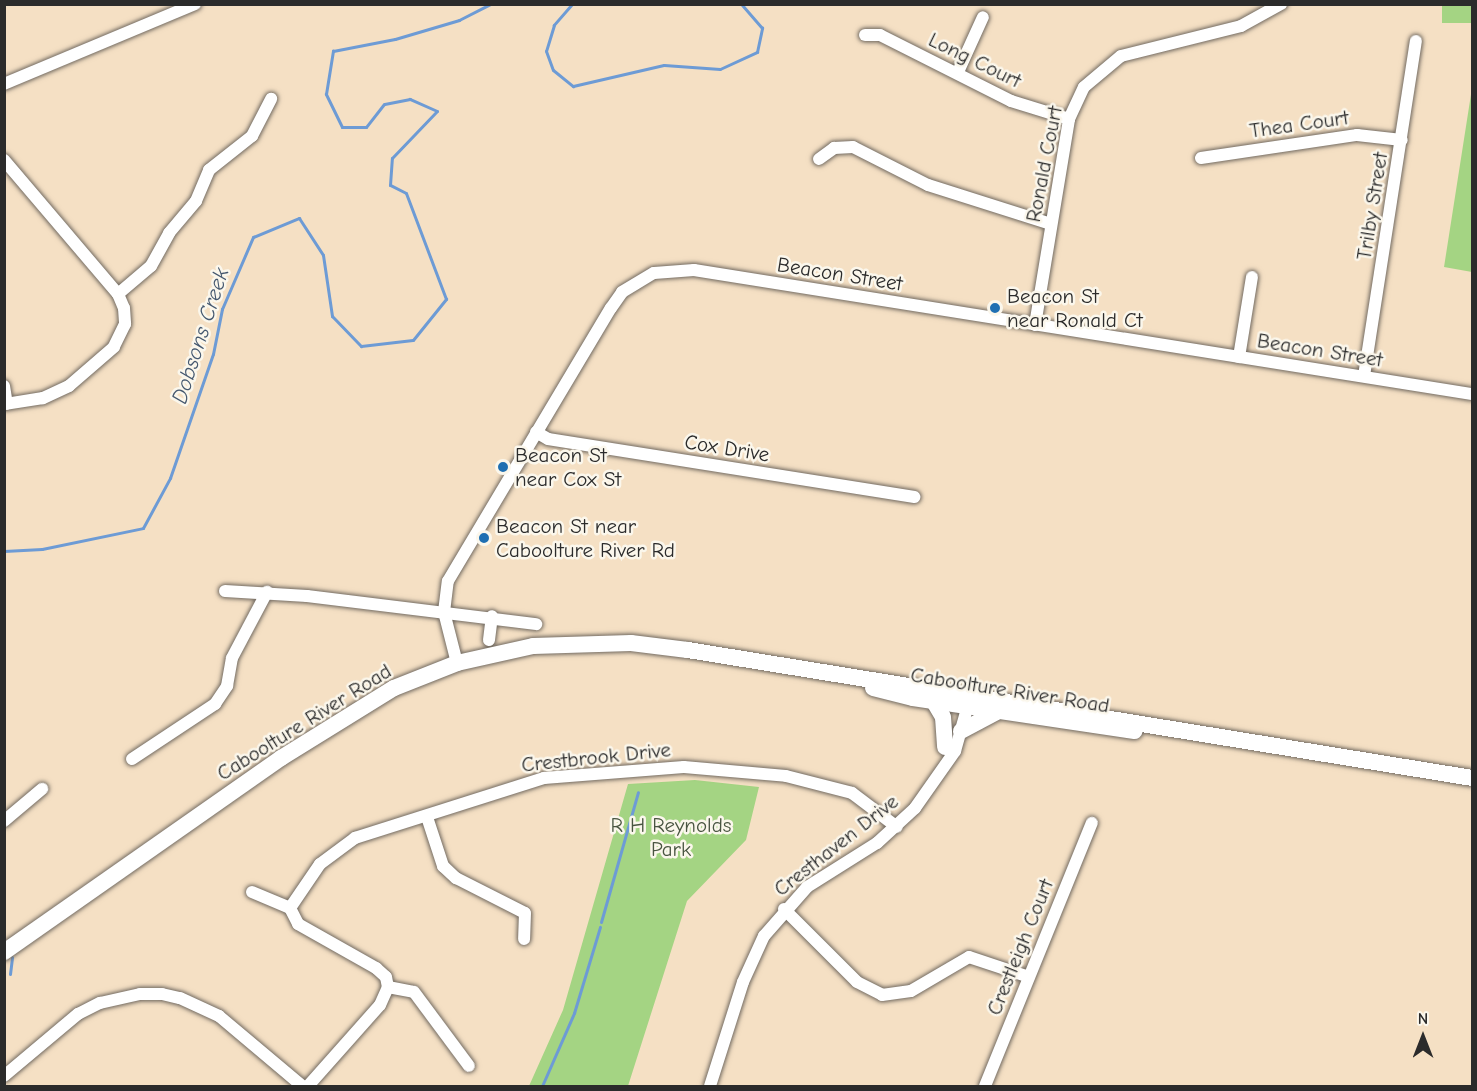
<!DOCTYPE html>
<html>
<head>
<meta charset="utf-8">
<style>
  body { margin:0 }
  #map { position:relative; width:1477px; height:1091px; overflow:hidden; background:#f5e0c4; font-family:"Comic Neue",sans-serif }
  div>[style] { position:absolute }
  .green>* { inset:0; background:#a4d483 }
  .stream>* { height:3px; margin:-1.5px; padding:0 1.5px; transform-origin:1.5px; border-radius:1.5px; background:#6d9bd5 }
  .roads { filter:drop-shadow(0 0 2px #726a61) drop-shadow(0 0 2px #726a61) }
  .minor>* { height:12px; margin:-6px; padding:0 6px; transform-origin:6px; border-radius:6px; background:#fff }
  .secondary>* { height:16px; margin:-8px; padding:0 8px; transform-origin:8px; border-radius:8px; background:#fff }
  .dots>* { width:16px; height:16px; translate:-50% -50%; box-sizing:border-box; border:3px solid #fbf7ec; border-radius:50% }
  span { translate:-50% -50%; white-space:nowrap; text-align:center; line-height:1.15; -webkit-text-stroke:5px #fbf7ec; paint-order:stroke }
  .street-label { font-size:21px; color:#2b2b2b }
  .poi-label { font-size:21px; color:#2b2b2b }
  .left { translate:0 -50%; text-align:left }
  .park-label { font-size:21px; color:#495541 }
  .water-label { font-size:22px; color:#45586f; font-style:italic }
  .frame { position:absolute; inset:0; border:6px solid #2b2b2b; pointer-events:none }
  .north { position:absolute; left:1393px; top:1007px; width:60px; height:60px; -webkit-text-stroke:4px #fbf7ec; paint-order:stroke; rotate:0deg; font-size:16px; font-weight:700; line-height:24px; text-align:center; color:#2b2b2b }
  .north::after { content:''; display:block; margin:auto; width:21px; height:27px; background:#2b2b2b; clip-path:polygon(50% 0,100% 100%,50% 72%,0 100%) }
</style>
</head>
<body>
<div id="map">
  <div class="green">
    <div style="clip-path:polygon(1442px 5px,1472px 5px,1472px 23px,1442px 23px)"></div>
    <div style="clip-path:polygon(1472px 88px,1472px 272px,1444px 267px)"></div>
    <div style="clip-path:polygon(695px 780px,759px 787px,746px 840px,687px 901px,628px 1086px,529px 1086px,563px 1010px,628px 784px)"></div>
  </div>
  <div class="stream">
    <div style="left:572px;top:4px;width:28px;rotate:131deg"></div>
    <div style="left:554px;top:25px;width:27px;rotate:107deg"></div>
    <div style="left:546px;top:51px;width:20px;rotate:70deg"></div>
    <div style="left:553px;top:70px;width:26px;rotate:39deg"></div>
    <div style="left:573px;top:86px;width:93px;rotate:-13deg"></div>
    <div style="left:664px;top:65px;width:56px;rotate:4.1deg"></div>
    <div style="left:720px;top:69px;width:41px;rotate:-24.7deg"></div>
    <div style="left:757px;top:52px;width:25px;rotate:-78deg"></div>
    <div style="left:762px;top:28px;width:32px;rotate:-131deg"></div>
    <div style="left:4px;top:551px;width:38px;rotate:-3deg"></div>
    <div style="left:42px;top:549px;width:103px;rotate:-11.7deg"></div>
    <div style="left:143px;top:528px;width:57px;rotate:-61.6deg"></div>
    <div style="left:170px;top:478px;width:131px;rotate:-70.9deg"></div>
    <div style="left:213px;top:354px;width:46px;rotate:-78.7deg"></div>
    <div style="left:222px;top:309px;width:78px;rotate:-66.7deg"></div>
    <div style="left:253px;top:237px;width:50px;rotate:-22.4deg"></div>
    <div style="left:299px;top:218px;width:44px;rotate:57deg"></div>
    <div style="left:323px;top:255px;width:62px;rotate:81.6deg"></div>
    <div style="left:332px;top:316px;width:42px;rotate:46deg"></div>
    <div style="left:361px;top:346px;width:52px;rotate:-6.6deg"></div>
    <div style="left:413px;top:340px;width:53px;rotate:-51.2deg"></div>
    <div style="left:446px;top:299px;width:113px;rotate:-110.7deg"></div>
    <div style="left:406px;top:193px;width:18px;rotate:-153deg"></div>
    <div style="left:390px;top:185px;width:27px;rotate:-86deg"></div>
    <div style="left:392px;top:158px;width:65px;rotate:-46.2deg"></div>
    <div style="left:437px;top:111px;width:30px;rotate:-156deg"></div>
    <div style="left:410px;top:99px;width:26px;rotate:169deg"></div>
    <div style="left:384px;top:104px;width:29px;rotate:128deg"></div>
    <div style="left:366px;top:127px;width:24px;rotate:180deg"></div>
    <div style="left:342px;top:127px;width:37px;rotate:-116deg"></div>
    <div style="left:326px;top:94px;width:44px;rotate:-80.8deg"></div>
    <div style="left:333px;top:51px;width:63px;rotate:-11deg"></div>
    <div style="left:395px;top:39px;width:67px;rotate:-16.5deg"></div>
    <div style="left:459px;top:20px;width:36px;rotate:-27deg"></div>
    <div style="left:601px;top:922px;width:135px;rotate:-74.1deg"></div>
    <div style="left:10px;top:974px;width:17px;rotate:-83deg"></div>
    <div style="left:542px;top:1086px;width:80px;rotate:-66.3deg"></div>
    <div style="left:574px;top:1013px;width:90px;rotate:-73.2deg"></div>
  </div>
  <div class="roads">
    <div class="minor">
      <div style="left:865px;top:35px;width:15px"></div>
      <div style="left:880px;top:35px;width:147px;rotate:26.7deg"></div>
      <div style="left:1011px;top:101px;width:61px;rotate:17.2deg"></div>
      <div style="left:958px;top:72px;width:60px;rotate:-65.6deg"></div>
      <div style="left:4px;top:84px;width:207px;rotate:-22.7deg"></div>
      <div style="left:1201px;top:158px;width:158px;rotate:-8.4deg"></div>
      <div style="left:1357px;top:135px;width:45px;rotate:6.3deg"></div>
      <div style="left:819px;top:159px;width:19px;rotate:-36deg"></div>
      <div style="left:834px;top:148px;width:19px;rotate:-3deg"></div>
      <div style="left:853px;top:147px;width:84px;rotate:26.9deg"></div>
      <div style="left:928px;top:185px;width:129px;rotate:17.6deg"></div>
      <div style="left:4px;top:160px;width:176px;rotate:49.6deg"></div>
      <div style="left:118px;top:294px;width:15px;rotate:67deg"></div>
      <div style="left:124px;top:308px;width:16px;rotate:86deg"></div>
      <div style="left:125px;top:324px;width:25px;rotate:116deg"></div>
      <div style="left:114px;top:347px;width:60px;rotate:139.1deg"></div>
      <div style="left:69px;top:386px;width:29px;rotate:155deg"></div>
      <div style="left:43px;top:398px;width:39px;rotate:171deg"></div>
      <div style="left:118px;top:294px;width:43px;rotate:-40.3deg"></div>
      <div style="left:151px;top:266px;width:38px;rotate:-61deg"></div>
      <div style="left:169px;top:233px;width:42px;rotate:-49.8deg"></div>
      <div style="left:196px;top:201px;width:34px;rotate:-67deg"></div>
      <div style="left:209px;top:170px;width:55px;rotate:-38.3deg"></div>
      <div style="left:252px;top:136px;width:42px;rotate:-62.8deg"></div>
      <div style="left:1035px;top:325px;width:209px;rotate:-80.6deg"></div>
      <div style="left:1069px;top:119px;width:35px;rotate:-65deg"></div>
      <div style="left:1084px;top:87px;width:48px;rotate:-40deg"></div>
      <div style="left:1121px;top:56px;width:124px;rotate:-14deg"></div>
      <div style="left:1241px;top:26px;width:46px;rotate:-28.8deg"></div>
      <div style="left:1239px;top:357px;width:81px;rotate:-80.8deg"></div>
      <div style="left:1364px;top:376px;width:339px;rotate:-81.2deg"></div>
      <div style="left:4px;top:386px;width:18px;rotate:81deg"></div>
      <div style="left:536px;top:432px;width:14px;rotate:30deg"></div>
      <div style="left:548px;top:439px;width:371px;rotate:9deg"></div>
      <div style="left:225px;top:591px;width:82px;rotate:3.5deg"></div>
      <div style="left:307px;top:596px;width:231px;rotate:7deg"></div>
      <div style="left:489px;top:640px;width:24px;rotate:-83deg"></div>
      <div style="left:457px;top:663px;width:53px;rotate:-104.3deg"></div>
      <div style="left:444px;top:612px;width:31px;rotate:-83deg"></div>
      <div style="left:448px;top:581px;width:318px;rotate:-59.2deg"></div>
      <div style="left:611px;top:308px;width:19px;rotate:-55deg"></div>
      <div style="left:622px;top:292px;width:37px;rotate:-31deg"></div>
      <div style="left:654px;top:273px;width:40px;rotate:-4.3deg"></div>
      <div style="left:694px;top:270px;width:788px;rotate:9.06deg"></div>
      <div style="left:132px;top:759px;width:100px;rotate:-33.5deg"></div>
      <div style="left:215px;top:704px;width:22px;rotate:-56deg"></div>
      <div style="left:227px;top:686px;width:28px;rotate:-80deg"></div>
      <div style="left:232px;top:658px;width:75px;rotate:-62.1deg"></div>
      <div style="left:427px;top:817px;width:52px;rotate:71.9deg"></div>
      <div style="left:443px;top:866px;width:18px;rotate:43deg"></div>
      <div style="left:456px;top:878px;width:77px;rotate:26.9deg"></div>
      <div style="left:525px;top:913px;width:26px;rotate:92deg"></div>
      <div style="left:4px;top:821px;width:50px;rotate:-40.1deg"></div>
      <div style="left:252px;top:892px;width:41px;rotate:22.8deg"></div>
      <div style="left:290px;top:908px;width:18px;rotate:63deg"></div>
      <div style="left:298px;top:924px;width:90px;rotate:29.4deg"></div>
      <div style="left:376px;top:968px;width:13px;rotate:42deg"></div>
      <div style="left:386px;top:977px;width:10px;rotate:79deg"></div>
      <div style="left:388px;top:987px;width:26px;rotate:11deg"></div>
      <div style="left:414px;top:992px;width:92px;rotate:53.4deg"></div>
      <div style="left:290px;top:908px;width:53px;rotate:-55.7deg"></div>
      <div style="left:320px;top:864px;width:44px;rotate:-36.6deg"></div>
      <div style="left:355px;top:838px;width:198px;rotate:-17.6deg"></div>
      <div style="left:544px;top:778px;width:140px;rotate:-4.5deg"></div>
      <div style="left:684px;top:767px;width:102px;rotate:5deg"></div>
      <div style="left:786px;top:776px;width:68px;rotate:14.4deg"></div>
      <div style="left:852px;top:793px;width:56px;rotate:37.1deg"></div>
      <div style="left:784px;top:909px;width:103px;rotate:45deg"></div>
      <div style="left:857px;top:982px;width:28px;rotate:27deg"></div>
      <div style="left:882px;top:995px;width:29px;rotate:-8deg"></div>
      <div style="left:911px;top:991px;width:67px;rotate:-30.4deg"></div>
      <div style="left:969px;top:957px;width:63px;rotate:18.4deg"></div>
      <div style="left:4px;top:1076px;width:97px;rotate:-40deg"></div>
      <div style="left:78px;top:1014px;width:25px;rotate:-27deg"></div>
      <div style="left:100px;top:1003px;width:41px;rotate:-12.7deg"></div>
      <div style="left:140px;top:994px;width:22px"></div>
      <div style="left:162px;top:994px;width:18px;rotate:13deg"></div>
      <div style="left:180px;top:998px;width:43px;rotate:24.8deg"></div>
      <div style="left:219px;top:1016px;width:109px;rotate:40.1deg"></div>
      <div style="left:308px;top:1086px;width:108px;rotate:-48.4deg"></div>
      <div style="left:380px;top:1005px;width:20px;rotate:-66deg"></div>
      <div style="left:710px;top:1086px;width:109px;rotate:-72.4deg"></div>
      <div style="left:743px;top:982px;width:51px;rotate:-65.5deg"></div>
      <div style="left:764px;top:936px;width:65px;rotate:-48.7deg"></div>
      <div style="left:807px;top:887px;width:83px;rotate:-32.2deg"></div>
      <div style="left:877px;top:843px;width:52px;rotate:-42.6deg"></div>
      <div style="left:915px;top:808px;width:70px;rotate:-54.9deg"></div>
      <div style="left:955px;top:751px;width:55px;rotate:-74.2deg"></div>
      <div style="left:985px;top:1086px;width:284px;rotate:-67.9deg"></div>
    </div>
    <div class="secondary">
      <div style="left:873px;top:688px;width:41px;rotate:14deg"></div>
      <div style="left:913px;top:698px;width:224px;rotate:8.5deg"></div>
      <div style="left:934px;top:702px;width:17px;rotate:59deg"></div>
      <div style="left:943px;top:717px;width:30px;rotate:86deg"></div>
      <div style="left:961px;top:731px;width:40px;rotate:-28deg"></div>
      <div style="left:4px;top:952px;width:338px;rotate:-35deg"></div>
      <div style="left:281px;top:758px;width:133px;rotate:-31.8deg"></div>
      <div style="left:394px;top:688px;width:68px;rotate:-21.6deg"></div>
      <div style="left:457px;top:663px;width:78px;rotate:-12.6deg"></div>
      <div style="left:533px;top:646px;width:98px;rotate:-1.8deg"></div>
      <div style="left:631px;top:643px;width:57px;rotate:7deg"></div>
      <div style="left:688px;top:650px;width:794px;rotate:9.27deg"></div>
    </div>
  </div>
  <div class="dots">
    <div style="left:995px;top:308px;background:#1f6fb2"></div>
    <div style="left:503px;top:467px;background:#1f6fb2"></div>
    <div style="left:484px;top:538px;background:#1f6fb2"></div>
  </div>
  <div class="street-label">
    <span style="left:975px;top:60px;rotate:26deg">Long Court</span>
    <span style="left:1299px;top:124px;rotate:-8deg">Thea Court</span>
    <span style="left:1044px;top:164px;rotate:-79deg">Ronald Court</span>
    <span style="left:1372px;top:206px;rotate:-81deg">Trilby Street</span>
    <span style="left:840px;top:274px;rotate:9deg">Beacon Street</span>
    <span style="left:1320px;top:350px;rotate:9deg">Beacon Street</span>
    <span style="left:727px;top:448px;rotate:9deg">Cox Drive</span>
    <span style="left:1010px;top:690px;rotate:9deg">Caboolture River Road</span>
    <span style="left:304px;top:722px;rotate:-32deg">Caboolture River Road</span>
    <span style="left:596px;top:757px;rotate:-6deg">Crestbrook Drive</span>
    <span style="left:836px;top:845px;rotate:-38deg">Cresthaven Drive</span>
    <span style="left:1020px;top:947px;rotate:-68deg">Crestleigh Court</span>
  </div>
  <div class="poi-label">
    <span class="left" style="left:1007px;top:308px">Beacon St<br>near Ronald Ct</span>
    <span class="left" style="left:515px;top:467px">Beacon St<br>near Cox St</span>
    <span class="left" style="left:496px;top:538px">Beacon St near<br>Caboolture River Rd</span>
  </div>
  <div class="park-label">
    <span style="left:671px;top:837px">R H Reynolds<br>Park</span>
  </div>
  <div class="water-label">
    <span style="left:201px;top:336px;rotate:-72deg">Dobsons Creek</span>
  </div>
  <div class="frame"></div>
  <div class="north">N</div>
</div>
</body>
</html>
